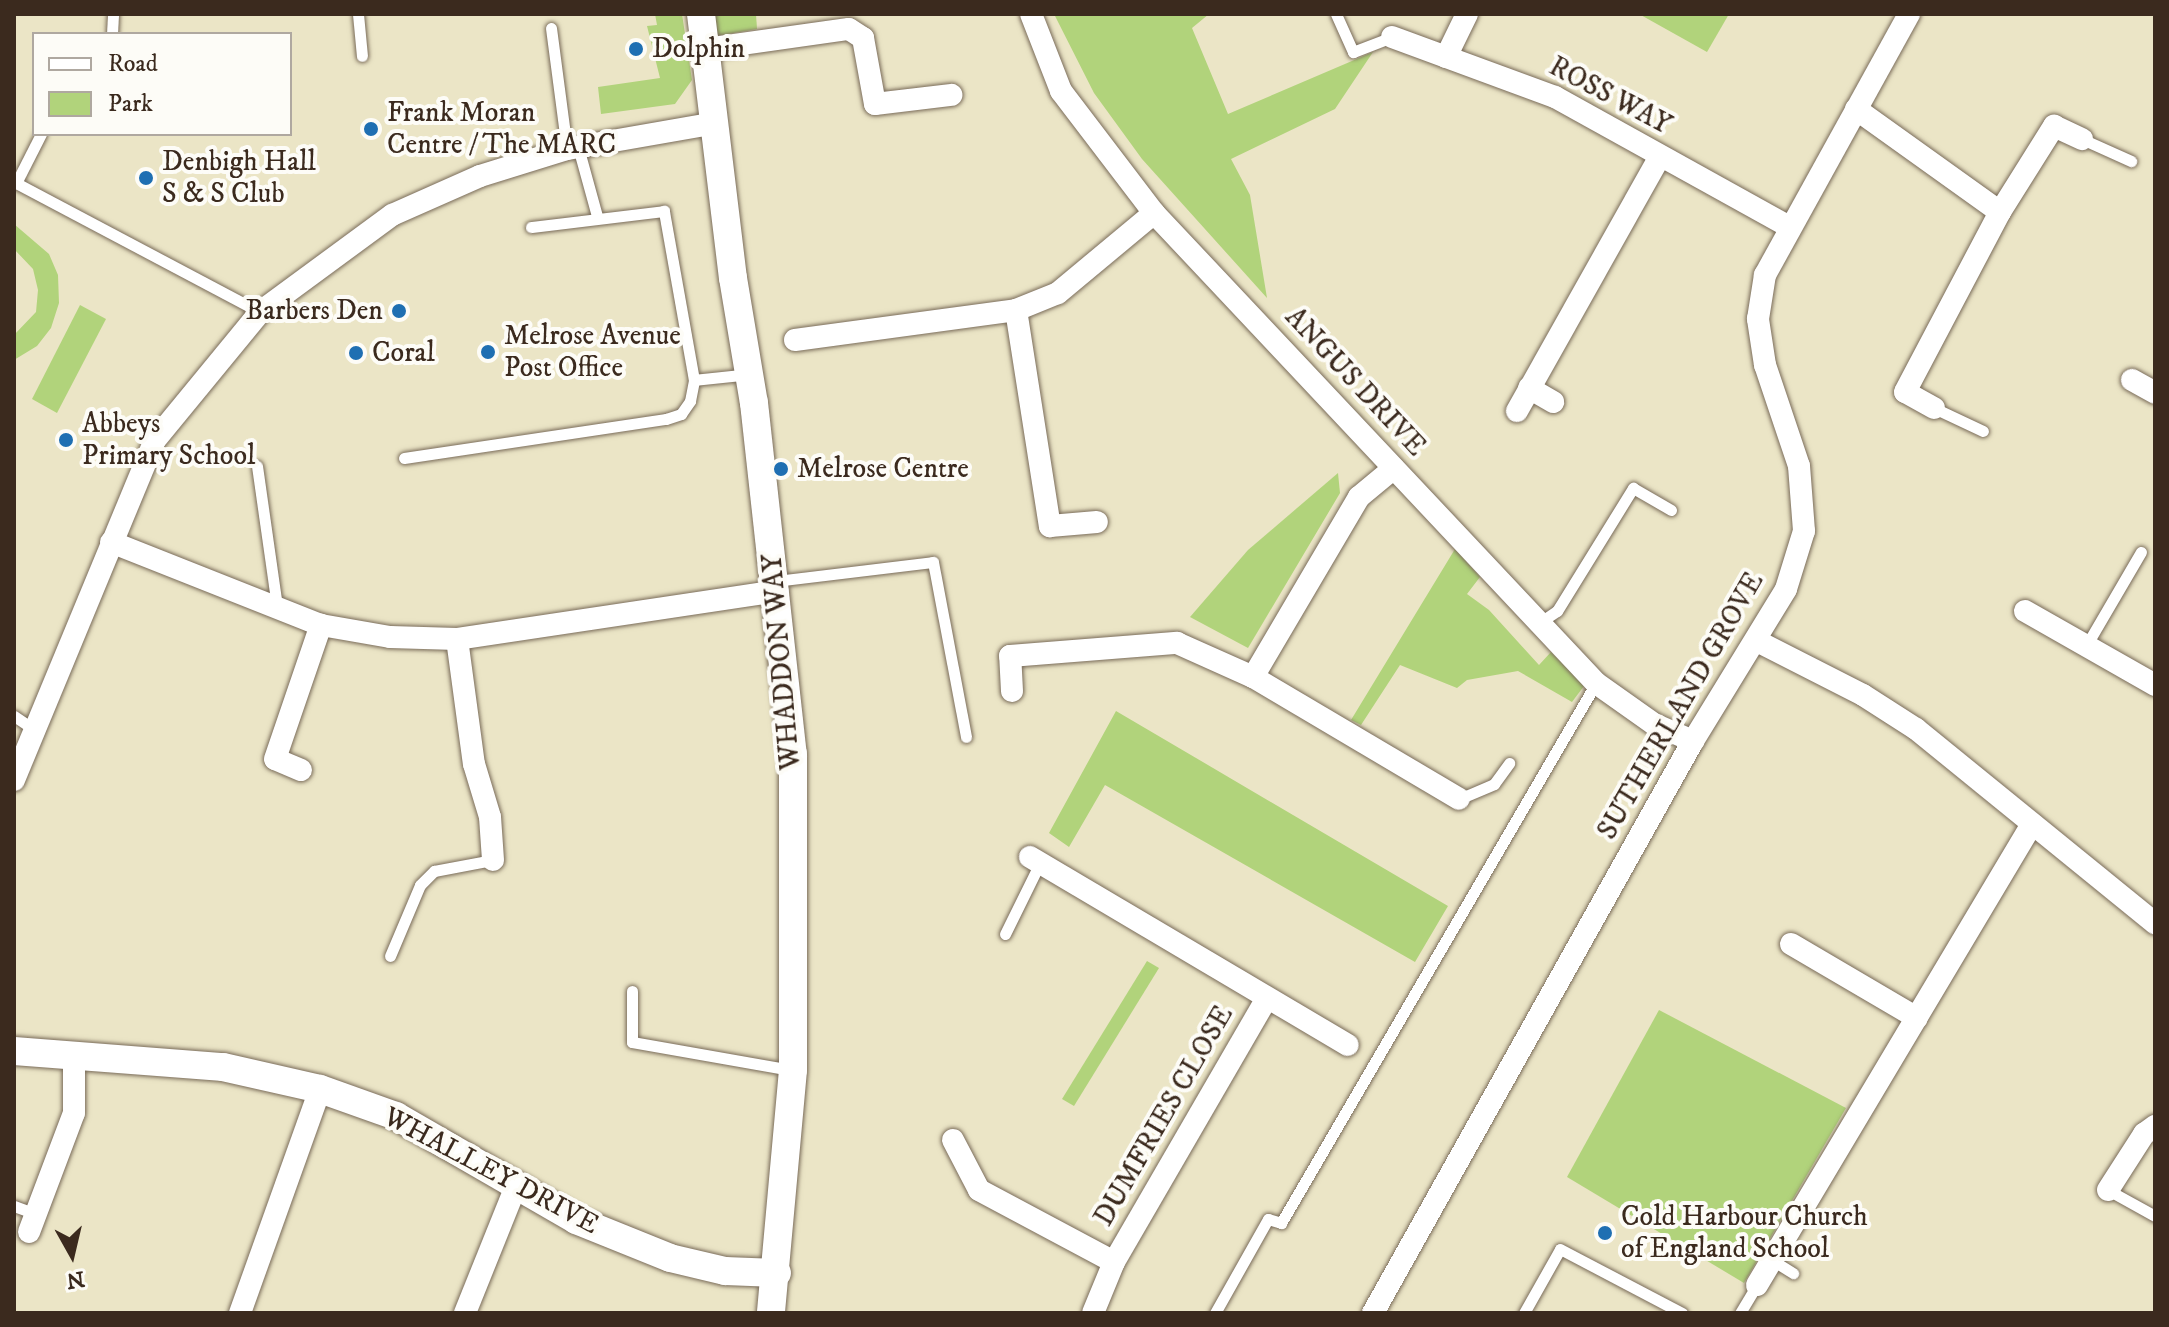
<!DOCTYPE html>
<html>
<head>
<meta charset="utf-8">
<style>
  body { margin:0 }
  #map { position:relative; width:2169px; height:1327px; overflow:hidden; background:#ebe5c6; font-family:"IM FELL DW Pica",serif }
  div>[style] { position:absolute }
  .green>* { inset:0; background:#b1d37b }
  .roads { filter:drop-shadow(0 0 2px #796b59) drop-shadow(0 0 2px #796b59) }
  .service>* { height:11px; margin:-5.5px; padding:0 5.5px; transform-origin:5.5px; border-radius:5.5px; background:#fff }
  .minor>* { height:22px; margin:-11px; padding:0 11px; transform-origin:11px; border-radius:11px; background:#fff }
  .tertiary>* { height:28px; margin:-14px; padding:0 14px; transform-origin:14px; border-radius:14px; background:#fff }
  .dots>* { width:22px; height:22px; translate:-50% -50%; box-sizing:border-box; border:4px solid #fdfcf7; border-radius:50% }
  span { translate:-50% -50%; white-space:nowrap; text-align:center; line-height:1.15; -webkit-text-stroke:8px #fdfcf7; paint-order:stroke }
  .poi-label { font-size:28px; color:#3b2a1e }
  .left { translate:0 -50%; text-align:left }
  .right { translate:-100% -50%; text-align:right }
  .street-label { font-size:28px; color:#3b2a1e }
  .frame { position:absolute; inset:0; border:16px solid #3b2a1e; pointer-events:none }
  .legend { position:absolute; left:32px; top:32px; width:260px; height:104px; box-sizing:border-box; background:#fdfcf7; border:2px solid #afa8a0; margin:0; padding:10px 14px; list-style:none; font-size:24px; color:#3b2a1e }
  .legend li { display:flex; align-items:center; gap:16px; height:40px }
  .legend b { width:40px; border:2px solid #afa8a0 }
  .north { position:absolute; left:32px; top:1215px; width:80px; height:80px; -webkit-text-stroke:6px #fdfcf7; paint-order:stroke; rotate:172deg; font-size:22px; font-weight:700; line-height:32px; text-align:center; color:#3b2a1e }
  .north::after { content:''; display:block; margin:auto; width:28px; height:36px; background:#3b2a1e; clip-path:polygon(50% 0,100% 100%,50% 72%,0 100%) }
</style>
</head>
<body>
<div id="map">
  <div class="green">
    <div style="clip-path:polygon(655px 14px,682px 14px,692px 80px,675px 104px,601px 114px,598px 87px,660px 78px,647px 26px,657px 25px)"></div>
    <div style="clip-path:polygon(713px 14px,756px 14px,757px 29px,716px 36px)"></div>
    <div style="clip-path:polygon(1054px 14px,1209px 14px,1192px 28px,1228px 114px,1373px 52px,1335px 109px,1231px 159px,1250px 195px,1267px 298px,1142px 159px,1094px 93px)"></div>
    <div style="clip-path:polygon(1639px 14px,1729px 14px,1707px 52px)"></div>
    <div style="clip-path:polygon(14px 224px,49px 254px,58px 275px,59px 303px,51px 328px,37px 346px,14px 360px,14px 335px,36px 312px,38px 290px,33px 269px,14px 249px)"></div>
    <div style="clip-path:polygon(80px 305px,106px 319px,57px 413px,32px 399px)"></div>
    <div style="clip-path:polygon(1338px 473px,1340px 493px,1248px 648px,1190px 617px,1248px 550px)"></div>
    <div style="clip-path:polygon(1455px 549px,1480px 577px,1467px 594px,1489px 610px,1539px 665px,1551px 652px,1584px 686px,1572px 702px,1518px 671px,1467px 680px,1457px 688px,1400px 665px,1361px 725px,1351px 720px)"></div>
    <div style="clip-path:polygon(1116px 711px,1448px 906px,1415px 962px,1105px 785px,1069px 847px,1049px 833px)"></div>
    <div style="clip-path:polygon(1147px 961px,1159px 968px,1074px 1106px,1062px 1099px)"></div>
    <div style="clip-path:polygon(1659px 1010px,1846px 1108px,1744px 1283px,1567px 1177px)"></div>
  </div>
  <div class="roads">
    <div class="service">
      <div style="left:358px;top:14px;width:42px;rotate:84.6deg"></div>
      <div style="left:1336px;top:14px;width:42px;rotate:65.9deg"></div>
      <div style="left:1353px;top:52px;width:42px;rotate:-21deg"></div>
      <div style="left:551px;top:28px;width:122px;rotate:82.5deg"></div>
      <div style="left:112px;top:34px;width:20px;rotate:-87deg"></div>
      <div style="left:41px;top:134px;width:55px;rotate:117deg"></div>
      <div style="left:16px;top:183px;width:276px;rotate:27.9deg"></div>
      <div style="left:2082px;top:139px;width:54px;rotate:24.2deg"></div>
      <div style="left:578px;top:147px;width:72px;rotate:74.6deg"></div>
      <div style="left:694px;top:380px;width:56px;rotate:-6.1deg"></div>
      <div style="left:1934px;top:408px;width:54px;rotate:25.1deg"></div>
      <div style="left:404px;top:458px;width:265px;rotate:-8.5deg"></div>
      <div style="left:666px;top:419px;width:16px;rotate:-18deg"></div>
      <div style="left:681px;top:414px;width:16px;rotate:-55deg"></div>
      <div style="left:690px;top:401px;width:21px;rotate:-79deg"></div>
      <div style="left:694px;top:380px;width:172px;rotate:-100.1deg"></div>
      <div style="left:664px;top:211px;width:134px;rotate:173.1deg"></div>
      <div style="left:257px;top:466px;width:141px;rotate:81.9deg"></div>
      <div style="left:776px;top:581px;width:158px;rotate:-6.9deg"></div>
      <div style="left:933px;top:562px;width:178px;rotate:79.3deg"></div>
      <div style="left:1542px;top:621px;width:18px;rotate:-34deg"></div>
      <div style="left:1557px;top:611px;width:145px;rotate:-58.3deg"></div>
      <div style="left:1633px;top:488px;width:44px;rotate:30.1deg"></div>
      <div style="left:2086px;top:646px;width:109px;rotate:-59.7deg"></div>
      <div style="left:14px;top:716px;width:25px;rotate:34deg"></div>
      <div style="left:1459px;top:799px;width:38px;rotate:-23deg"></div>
      <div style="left:1494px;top:784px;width:26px;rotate:-54deg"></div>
      <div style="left:1005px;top:934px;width:79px;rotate:-63.8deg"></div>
      <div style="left:390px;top:956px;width:77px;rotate:-67.1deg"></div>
      <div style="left:420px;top:885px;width:20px;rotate:-45deg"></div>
      <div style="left:434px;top:871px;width:60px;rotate:-10.6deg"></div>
      <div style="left:632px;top:991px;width:51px;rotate:90deg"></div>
      <div style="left:632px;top:1042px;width:160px;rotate:10deg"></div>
      <div style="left:2108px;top:1190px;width:54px;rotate:29deg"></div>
      <div style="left:14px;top:1206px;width:23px;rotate:20deg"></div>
      <div style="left:1772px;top:1260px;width:25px;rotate:32deg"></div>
      <div style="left:1215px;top:1313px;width:108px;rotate:-60.6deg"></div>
      <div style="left:1268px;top:1219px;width:14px;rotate:17deg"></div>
      <div style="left:1281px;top:1223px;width:625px;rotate:-59.74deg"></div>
      <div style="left:1524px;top:1313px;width:73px;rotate:-60.6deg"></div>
      <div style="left:1560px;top:1249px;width:138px;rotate:27.7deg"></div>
      <div style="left:1740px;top:1313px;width:33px;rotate:-59deg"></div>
    </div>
    <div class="minor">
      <div style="left:1031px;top:14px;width:83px;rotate:68.7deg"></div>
      <div style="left:1061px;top:91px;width:153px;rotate:52.7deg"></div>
      <div style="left:1154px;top:213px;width:645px;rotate:46.76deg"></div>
      <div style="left:1596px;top:683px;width:71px;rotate:35.3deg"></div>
      <div style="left:1654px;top:724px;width:43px;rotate:23.6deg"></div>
      <div style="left:1392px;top:37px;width:174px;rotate:20.2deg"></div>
      <div style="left:1555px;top:97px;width:269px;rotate:29deg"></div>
      <div style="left:706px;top:49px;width:144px;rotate:-8deg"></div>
      <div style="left:849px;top:29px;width:17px;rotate:33deg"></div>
      <div style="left:863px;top:38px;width:67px;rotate:79.7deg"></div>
      <div style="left:875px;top:104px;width:77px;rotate:-6.8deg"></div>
      <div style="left:1446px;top:57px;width:48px;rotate:-64deg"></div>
      <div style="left:1856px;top:109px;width:177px;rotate:35.6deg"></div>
      <div style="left:1016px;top:310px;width:219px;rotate:81.1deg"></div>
      <div style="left:1050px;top:526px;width:47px;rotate:-4.9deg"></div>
      <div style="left:795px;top:340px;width:223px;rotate:-7.7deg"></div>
      <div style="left:1016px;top:310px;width:45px;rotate:-22deg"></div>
      <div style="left:1058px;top:293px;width:125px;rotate:-39.8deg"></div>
      <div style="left:2132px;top:380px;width:26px;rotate:29deg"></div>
      <div style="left:1529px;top:388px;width:28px;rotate:30deg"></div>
      <div style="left:1934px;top:408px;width:33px;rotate:-151deg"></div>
      <div style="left:1905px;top:392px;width:204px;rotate:-62.2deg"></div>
      <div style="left:2000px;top:212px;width:102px;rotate:-57.9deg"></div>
      <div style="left:2054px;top:126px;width:31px;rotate:25deg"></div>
      <div style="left:1517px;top:411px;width:292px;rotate:-60.7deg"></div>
      <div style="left:111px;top:542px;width:226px;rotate:21.6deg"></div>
      <div style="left:321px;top:625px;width:70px;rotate:9.9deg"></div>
      <div style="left:390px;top:637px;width:67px;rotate:1.7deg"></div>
      <div style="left:457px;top:639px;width:324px;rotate:-8.5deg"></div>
      <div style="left:2025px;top:611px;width:150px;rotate:29.6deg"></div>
      <div style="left:457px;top:639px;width:126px;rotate:82.3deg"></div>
      <div style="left:474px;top:764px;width:55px;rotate:73.2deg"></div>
      <div style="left:490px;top:817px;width:43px;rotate:86deg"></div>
      <div style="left:1757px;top:641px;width:119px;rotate:27deg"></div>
      <div style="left:1863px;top:695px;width:63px;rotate:32.7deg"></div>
      <div style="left:1916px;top:729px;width:308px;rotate:39.1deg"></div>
      <div style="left:1253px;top:677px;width:209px;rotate:-59.5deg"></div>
      <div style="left:1359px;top:497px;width:45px;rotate:-39.6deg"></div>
      <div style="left:1012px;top:691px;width:35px;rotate:-93deg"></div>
      <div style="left:1010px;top:656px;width:168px;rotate:-4.5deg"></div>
      <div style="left:1177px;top:643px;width:83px;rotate:24.1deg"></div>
      <div style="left:1253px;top:677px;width:239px;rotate:30.6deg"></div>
      <div style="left:301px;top:770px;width:28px;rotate:-157deg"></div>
      <div style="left:275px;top:759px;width:142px;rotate:-71.1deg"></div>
      <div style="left:14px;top:780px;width:368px;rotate:-67.5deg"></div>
      <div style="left:155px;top:440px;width:166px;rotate:-50.6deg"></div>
      <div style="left:260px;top:312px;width:164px;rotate:-36.3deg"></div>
      <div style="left:392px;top:215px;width:96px;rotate:-23.9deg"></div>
      <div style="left:480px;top:176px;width:91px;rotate:-17.2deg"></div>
      <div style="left:567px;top:149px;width:151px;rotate:-9.9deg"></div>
      <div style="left:1030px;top:857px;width:369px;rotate:30.6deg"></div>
      <div style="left:1791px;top:944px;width:146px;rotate:30.4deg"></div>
      <div style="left:953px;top:1140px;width:56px;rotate:62.5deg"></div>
      <div style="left:979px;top:1190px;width:153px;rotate:28.1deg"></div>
      <div style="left:2108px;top:1190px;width:67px;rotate:-57.3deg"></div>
      <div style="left:2144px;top:1134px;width:14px;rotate:-36deg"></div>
      <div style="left:29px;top:1232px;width:127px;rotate:-69.3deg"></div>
      <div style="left:74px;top:1113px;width:54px;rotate:-90deg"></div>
      <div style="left:1757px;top:1285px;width:537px;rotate:-59.18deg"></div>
      <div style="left:240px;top:1313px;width:238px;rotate:-70.3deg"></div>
      <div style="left:465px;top:1313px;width:137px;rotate:-68.1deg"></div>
      <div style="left:1093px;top:1313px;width:55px;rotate:-67.6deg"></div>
      <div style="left:1114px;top:1262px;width:303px;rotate:-59.9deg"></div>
      <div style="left:1373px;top:1313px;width:655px;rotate:-60.78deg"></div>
      <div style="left:1693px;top:741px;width:178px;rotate:-58.5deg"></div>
      <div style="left:1786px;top:589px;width:61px;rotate:-72.8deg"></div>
      <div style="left:1804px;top:531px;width:65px;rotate:-94.4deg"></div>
      <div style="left:1799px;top:466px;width:107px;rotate:-108.6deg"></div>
      <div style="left:1765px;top:365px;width:47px;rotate:-98.7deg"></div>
      <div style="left:1758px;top:319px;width:45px;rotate:-81deg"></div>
      <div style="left:1765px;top:275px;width:298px;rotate:-61.1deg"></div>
    </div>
    <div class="tertiary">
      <div style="left:701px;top:14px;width:266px;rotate:83.1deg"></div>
      <div style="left:733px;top:278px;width:127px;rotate:80.5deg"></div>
      <div style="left:754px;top:403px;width:353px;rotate:83.7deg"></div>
      <div style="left:793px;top:754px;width:316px;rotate:90deg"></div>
      <div style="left:793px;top:1070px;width:244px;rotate:95.2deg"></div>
      <div style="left:14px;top:1051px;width:210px;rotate:4.4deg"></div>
      <div style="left:223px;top:1067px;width:99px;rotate:12.8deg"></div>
      <div style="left:320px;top:1089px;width:81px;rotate:19.6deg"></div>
      <div style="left:396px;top:1116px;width:208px;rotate:30deg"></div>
      <div style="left:576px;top:1220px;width:101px;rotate:22deg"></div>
      <div style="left:670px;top:1258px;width:57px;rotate:13.3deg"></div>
      <div style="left:725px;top:1271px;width:52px;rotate:2.2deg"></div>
    </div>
  </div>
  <div class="dots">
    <div style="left:636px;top:49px;background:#1f6fb2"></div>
    <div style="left:371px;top:129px;background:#1f6fb2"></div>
    <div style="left:146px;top:178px;background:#1f6fb2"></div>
    <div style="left:399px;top:311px;background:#1f6fb2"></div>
    <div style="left:488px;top:352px;background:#1f6fb2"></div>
    <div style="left:356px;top:353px;background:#1f6fb2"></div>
    <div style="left:66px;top:440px;background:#1f6fb2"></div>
    <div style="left:781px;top:469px;background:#1f6fb2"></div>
    <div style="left:1605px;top:1233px;background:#1f6fb2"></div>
  </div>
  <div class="poi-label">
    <span class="left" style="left:652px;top:49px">Dolphin</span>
    <span class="left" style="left:387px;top:129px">Frank Moran<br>Centre / The MARC</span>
    <span class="left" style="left:162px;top:178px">Denbigh Hall<br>S &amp; S Club</span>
    <span class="right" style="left:383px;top:311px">Barbers Den</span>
    <span class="left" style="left:504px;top:352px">Melrose Avenue<br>Post Office</span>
    <span class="left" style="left:372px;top:353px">Coral</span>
    <span class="left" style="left:82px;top:440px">Abbeys<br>Primary School</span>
    <span class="left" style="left:797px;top:469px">Melrose Centre</span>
    <span class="left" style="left:1621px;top:1233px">Cold Harbour Church<br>of England School</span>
  </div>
  <div class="street-label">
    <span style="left:1610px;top:96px;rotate:28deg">ROSS WAY</span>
    <span style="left:1355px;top:382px;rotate:47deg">ANGUS DRIVE</span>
    <span style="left:782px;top:662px;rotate:-95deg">WHADDON WAY</span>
    <span style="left:1681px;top:706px;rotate:-60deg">SUTHERLAND GROVE</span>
    <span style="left:1164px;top:1116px;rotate:-60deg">DUMFRIES CLOSE</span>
    <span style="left:491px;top:1171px;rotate:28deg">WHALLEY DRIVE</span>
  </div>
  <div class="frame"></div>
  <ul class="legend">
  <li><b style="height:10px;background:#fff"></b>Road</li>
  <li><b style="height:22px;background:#b1d37b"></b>Park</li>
  </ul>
  <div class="north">N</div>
</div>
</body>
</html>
